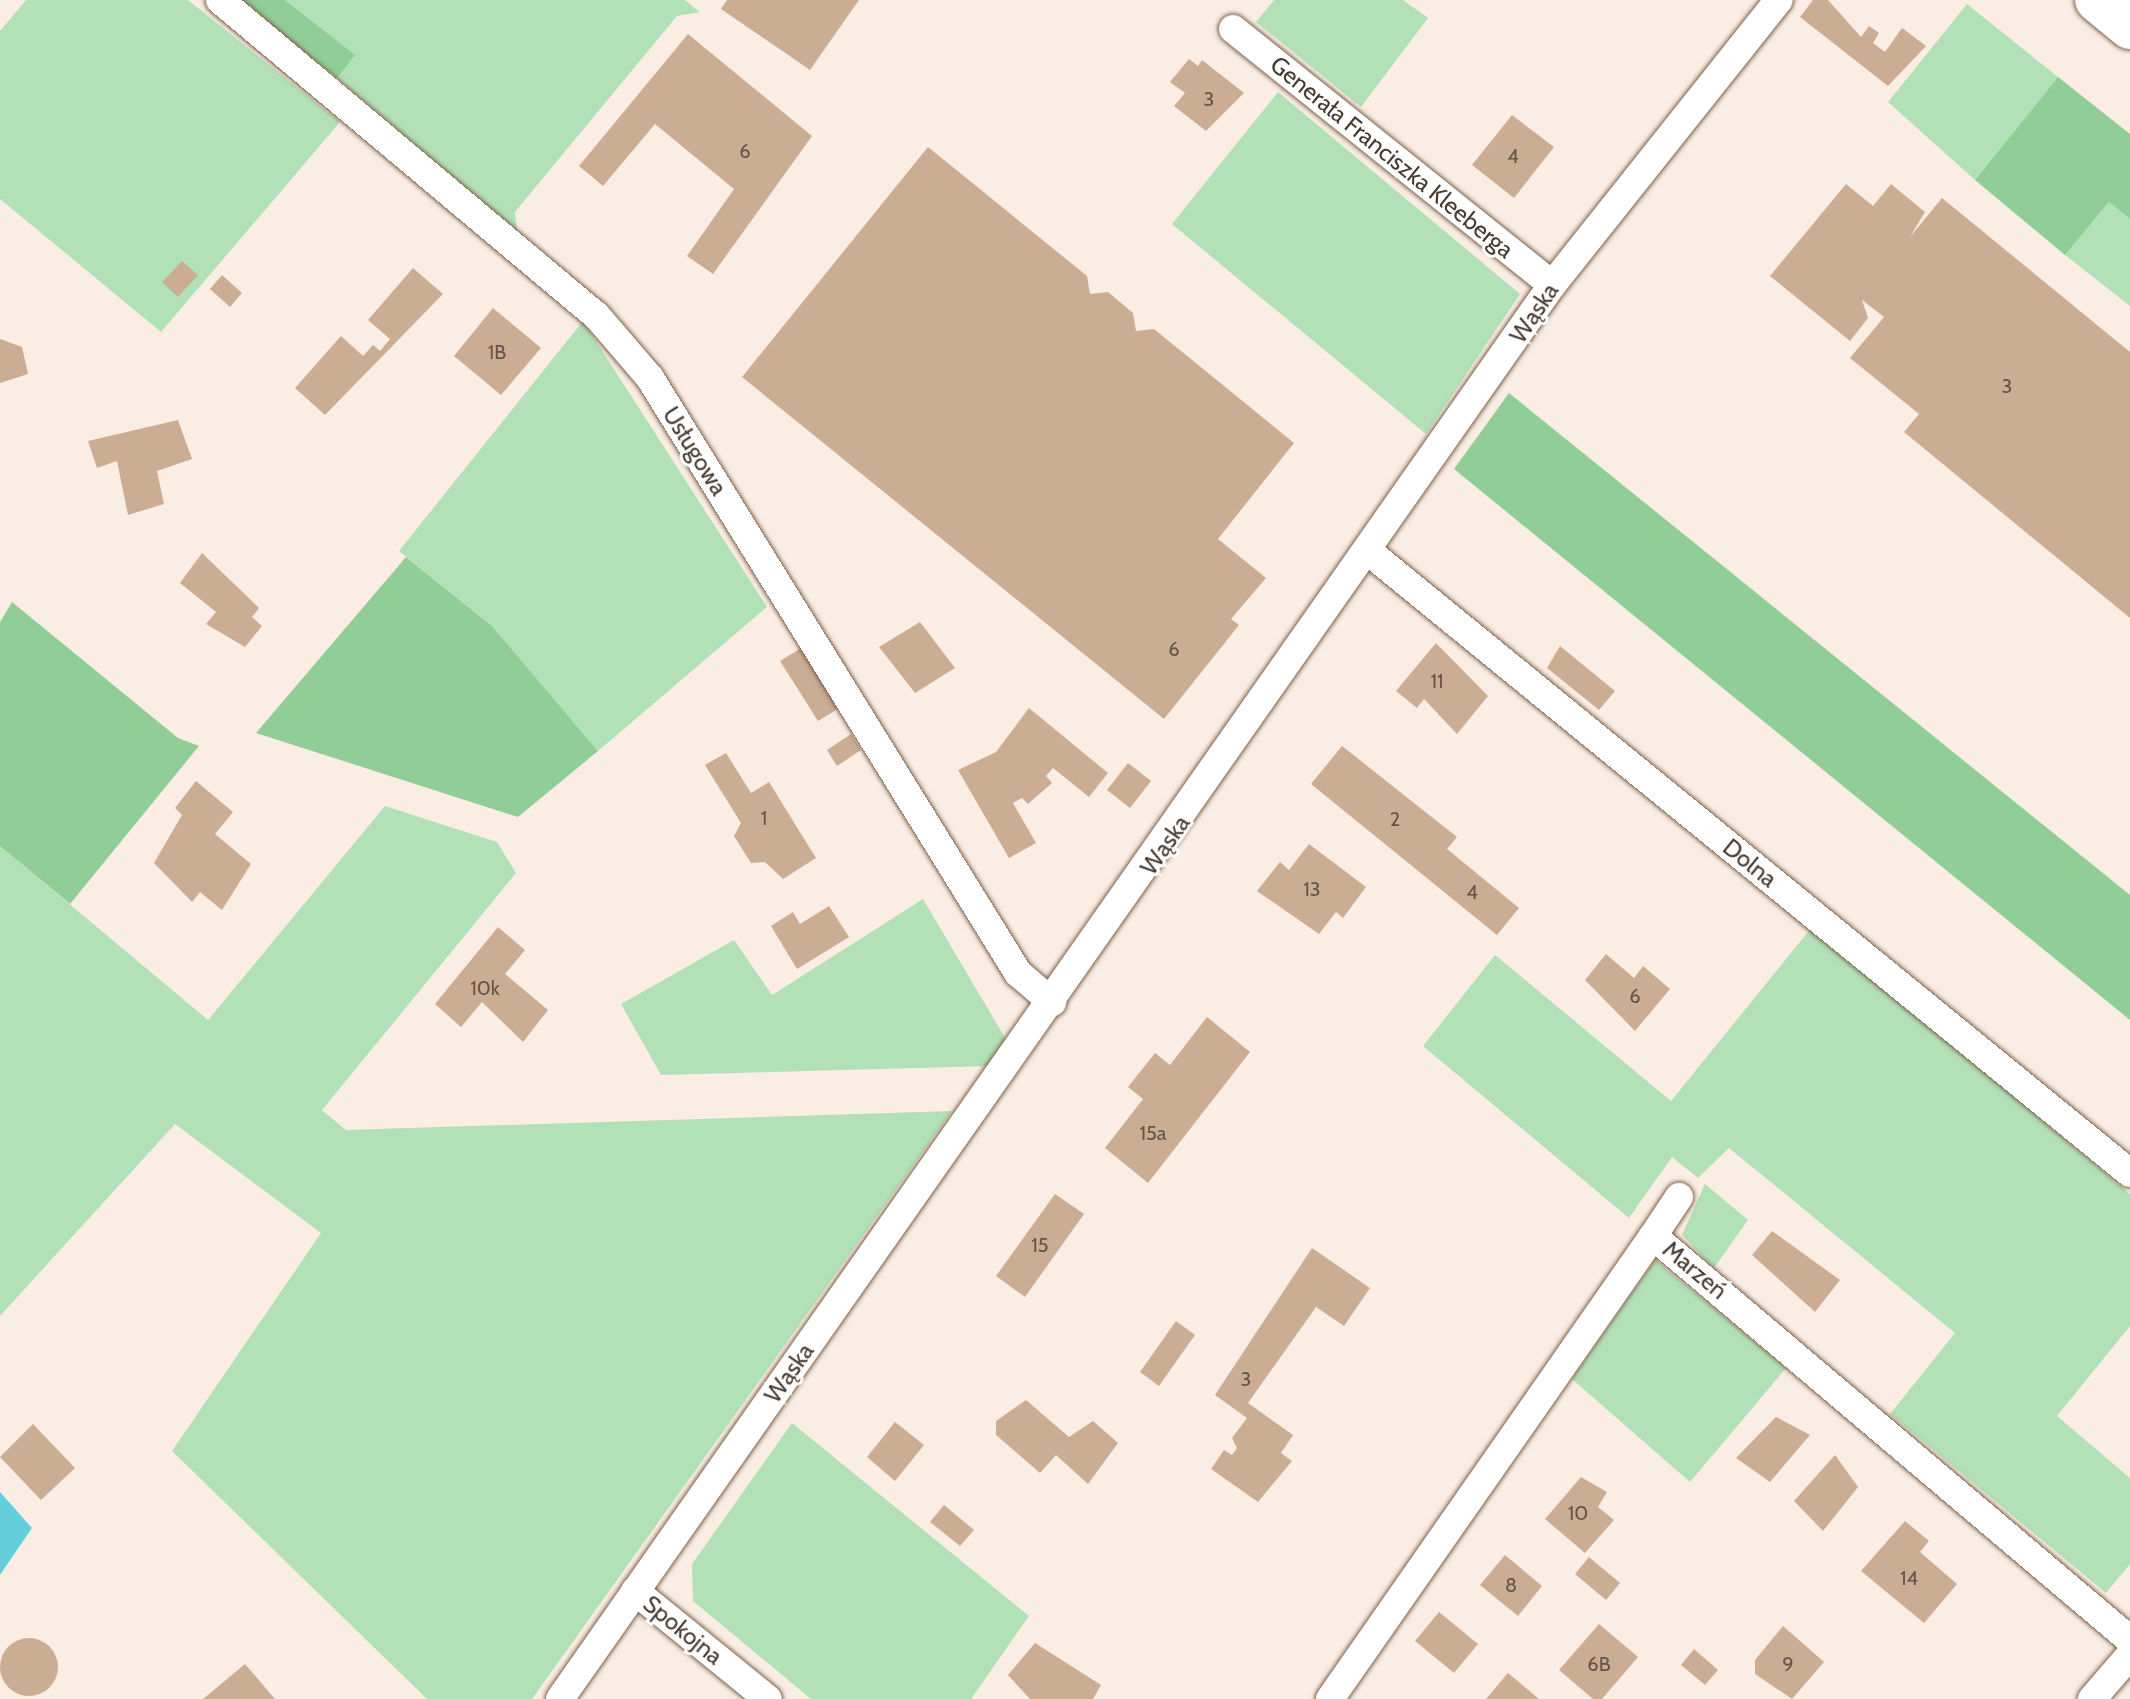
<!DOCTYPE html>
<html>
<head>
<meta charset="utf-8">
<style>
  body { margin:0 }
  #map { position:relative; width:2130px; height:1699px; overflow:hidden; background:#faede3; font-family:Cabin,sans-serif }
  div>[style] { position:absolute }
  .green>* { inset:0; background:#b3e1b7 }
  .forest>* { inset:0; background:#91ce97 }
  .water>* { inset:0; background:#65cedd }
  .building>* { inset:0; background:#cbad94 }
  .round { border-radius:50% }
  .roads { filter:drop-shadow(0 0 2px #7b6049) drop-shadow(0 0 2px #7b6049) }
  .minor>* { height:28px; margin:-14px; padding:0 14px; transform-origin:14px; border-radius:14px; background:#fff }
  .primary>* { height:44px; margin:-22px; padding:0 22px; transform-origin:22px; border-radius:22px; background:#fff }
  span { translate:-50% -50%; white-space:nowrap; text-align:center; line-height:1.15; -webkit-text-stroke:6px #fff; paint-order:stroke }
  .number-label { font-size:20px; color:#675648 }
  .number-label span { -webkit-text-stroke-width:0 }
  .street-label { font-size:24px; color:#46392f }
</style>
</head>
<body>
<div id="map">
  <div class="green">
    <div style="clip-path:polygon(26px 0,188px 0,340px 122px,161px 332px,0 199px,0 31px)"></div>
    <div style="clip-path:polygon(285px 0,685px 0,700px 12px,677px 16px,515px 212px,517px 232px,337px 78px,354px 55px)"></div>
    <div style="clip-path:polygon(1274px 0,1403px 0,1428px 18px,1361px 107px,1256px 22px)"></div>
    <div style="clip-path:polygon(1967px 4px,2058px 77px,1975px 180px,1888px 102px)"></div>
    <div style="clip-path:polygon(1278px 92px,1520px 294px,1426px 434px,1172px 224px)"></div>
    <div style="clip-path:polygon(2109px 202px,2130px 219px,2130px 306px,2065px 255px)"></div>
    <div style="clip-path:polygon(583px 321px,767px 607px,598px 751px,492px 626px,399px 551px)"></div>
    <div style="clip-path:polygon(385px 806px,497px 842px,516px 873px,322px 1110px,346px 1130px,952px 1111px,532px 1699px,427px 1699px,172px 1451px,321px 1233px,175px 1124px,0 1316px,0 846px,208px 1020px)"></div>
    <div style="clip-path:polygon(923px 899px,1007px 1041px,991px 1066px,661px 1075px,621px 1004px,734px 940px,772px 995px)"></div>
    <div style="clip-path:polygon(1812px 927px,2130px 1194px,2130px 1326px,2057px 1416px,2130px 1478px,2130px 1564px,2106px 1593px,1890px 1414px,1955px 1333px,1729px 1148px,1698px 1178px,1672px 1157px,1629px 1218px,1423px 1046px,1495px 955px,1671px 1101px)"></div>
    <div style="clip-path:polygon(1705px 1184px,1748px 1220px,1714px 1268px,1682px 1235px)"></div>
    <div style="clip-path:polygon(1655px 1260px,1786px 1368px,1690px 1482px,1572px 1379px)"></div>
    <div style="clip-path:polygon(792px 1423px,1029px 1616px,971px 1699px,811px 1699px,693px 1601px,692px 1564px)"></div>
  </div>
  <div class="forest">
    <div style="clip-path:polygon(239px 0,285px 0,355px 55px,337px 78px)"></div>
    <div style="clip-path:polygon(2058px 77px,2130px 134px,2130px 219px,2109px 202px,2065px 255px,1975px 180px)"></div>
    <div style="clip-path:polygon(1509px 393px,2130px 895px,2130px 1020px,1454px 469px)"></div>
    <div style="clip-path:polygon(406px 557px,492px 626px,598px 751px,518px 817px,256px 733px)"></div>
    <div style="clip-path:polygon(12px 602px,178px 738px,199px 746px,70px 904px,0 846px,0 622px)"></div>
  </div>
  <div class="water">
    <div style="clip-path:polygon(0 1492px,32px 1528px,0 1575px)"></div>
  </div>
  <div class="building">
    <div style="clip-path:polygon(727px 0,859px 0,810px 70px,721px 9px)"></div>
    <div style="clip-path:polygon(1813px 0,1828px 0,1861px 37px,1869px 26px,1879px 33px,1873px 43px,1885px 52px,1902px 28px,1926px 46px,1888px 86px,1800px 17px)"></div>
    <div style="clip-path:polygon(688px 34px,812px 136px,713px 274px,687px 256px,734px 189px,655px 124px,603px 186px,579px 166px)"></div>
    <div style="clip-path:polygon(1189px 59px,1198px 66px,1202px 60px,1244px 93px,1206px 131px,1174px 106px,1185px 93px,1170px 82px)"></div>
    <div style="clip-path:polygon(1512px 115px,1554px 147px,1514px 198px,1472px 165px)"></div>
    <div style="clip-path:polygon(928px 147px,1087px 276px,1090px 294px,1108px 292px,1133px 313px,1136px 331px,1154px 329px,1294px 443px,1218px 539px,1266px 578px,1231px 619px,1239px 625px,1164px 719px,742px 377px)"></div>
    <div style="clip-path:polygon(1846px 184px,1873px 206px,1891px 184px,1925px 212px,1910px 237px,1942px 198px,2130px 352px,2130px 618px,1904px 432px,1919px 414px,1850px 358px,1884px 317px,1862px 300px,1868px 318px,1850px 341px,1770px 276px)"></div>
    <div style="clip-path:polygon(182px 261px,198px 275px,178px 297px,162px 282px)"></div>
    <div style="clip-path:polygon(413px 268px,443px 294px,325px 415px,295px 388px,341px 336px,363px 356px,373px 345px,380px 351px,390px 339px,368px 320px)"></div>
    <div style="clip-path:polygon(222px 275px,242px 293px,230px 307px,210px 289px)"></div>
    <div style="clip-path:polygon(493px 308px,541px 348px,501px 395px,454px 356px)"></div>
    <div style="clip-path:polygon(0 339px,22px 347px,28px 374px,0 383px)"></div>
    <div style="clip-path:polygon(178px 420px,192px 459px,157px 471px,164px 504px,128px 515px,117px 461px,97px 468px,88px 441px)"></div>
    <div style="clip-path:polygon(202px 553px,259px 608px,252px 617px,262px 626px,245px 647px,206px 624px,216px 612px,180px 583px)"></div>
    <div style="clip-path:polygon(920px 622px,955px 668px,915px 693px,879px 647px)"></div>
    <div style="clip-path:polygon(1436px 643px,1488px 696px,1457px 734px,1424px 699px,1417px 708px,1396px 691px)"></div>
    <div style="clip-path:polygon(1560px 646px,1615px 691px,1599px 710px,1547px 668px)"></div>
    <div style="clip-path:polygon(803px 647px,841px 707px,818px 721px,780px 661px)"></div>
    <div style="clip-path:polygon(1029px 708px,1108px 773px,1089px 797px,1053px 768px,1046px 776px,1052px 783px,1028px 804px,1022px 798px,1013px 803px,1036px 843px,1009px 858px,958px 770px,996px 752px)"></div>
    <div style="clip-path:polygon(851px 734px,861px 750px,837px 766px,827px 750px)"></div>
    <div style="clip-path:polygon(1342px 746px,1457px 837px,1447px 849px,1519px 908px,1497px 935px,1311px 784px)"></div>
    <div style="clip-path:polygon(726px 753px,751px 793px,769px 782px,816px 858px,783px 879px,765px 862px,751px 863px,734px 836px,741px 823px,705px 765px)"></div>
    <div style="clip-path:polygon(1128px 763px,1151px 781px,1130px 808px,1107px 790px)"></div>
    <div style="clip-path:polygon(196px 781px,233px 812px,215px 834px,251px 864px,222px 910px,200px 892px,192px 902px,154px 863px,182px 815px,175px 808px)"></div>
    <div style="clip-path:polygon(1309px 844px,1366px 887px,1343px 918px,1336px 912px,1319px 934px,1257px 891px,1280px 862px,1289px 870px)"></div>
    <div style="clip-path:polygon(829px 906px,849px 937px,797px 969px,771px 926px,793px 912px,800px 924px)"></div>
    <div style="clip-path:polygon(498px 927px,525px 950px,505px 974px,548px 1010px,523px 1042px,482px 1002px,461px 1027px,435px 1004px)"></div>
    <div style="clip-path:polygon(1606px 954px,1634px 978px,1643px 966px,1670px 989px,1635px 1031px,1585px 980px)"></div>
    <div style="clip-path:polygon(1207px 1017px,1250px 1052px,1148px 1183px,1105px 1148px,1143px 1099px,1128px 1087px,1155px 1053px,1170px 1065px)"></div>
    <div style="clip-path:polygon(1055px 1194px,1084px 1214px,1025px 1297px,996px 1276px)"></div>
    <div style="clip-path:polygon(1772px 1231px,1840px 1280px,1815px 1312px,1752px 1255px)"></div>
    <div style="clip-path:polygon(1312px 1248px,1370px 1288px,1344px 1326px,1316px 1307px,1248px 1403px,1293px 1435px,1281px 1453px,1292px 1461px,1258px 1502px,1211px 1469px,1224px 1450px,1232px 1455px,1237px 1448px,1232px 1438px,1247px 1418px,1215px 1395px)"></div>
    <div style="clip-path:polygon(1176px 1321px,1195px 1335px,1159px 1386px,1140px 1372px)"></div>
    <div style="clip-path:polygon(1026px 1400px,1069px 1437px,1093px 1421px,1118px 1443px,1088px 1484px,1056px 1455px,1040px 1473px,996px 1435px,996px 1421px)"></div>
    <div style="clip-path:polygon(1776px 1417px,1810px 1435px,1770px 1482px,1736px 1458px)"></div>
    <div style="clip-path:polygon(895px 1422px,924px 1445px,895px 1481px,867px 1457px)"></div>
    <div style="clip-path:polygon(33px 1424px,75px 1468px,41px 1500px,0 1457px)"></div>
    <div style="clip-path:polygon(1835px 1455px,1858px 1487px,1823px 1531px,1794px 1501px)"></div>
    <div style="clip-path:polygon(1581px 1477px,1607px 1492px,1598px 1507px,1614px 1520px,1585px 1553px,1545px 1519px)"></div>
    <div style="clip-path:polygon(944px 1505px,974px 1530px,960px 1546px,930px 1522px)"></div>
    <div style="clip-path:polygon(1905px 1521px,1929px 1541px,1920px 1552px,1957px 1584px,1924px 1623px,1861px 1571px)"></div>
    <div style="clip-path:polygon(1505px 1555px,1542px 1586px,1518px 1616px,1480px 1585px)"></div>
    <div style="clip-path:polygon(1589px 1557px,1620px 1583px,1606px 1600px,1575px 1574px)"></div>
    <div style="clip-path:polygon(1439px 1612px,1478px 1644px,1454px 1673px,1415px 1641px)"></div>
    <div style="clip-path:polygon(1599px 1624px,1638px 1657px,1602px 1699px,1593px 1699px,1559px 1670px)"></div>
    <div style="clip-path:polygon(1783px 1626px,1824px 1662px,1792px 1699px,1755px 1674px,1755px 1660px)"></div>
    <div class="round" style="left:0;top:1638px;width:58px;height:58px"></div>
    <div style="clip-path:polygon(1035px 1643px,1101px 1685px,1093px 1699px,1030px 1699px,1008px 1675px)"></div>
    <div style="clip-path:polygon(1694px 1649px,1718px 1670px,1705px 1685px,1681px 1665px)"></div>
    <div style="clip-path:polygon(245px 1664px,275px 1699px,203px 1699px)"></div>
    <div style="clip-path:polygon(1508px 1673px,1539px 1699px,1486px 1699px)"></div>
  </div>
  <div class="roads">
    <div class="minor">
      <div style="left:220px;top:0;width:491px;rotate:40deg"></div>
      <div style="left:596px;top:315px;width:83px;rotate:49.4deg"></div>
      <div style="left:650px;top:378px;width:700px;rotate:58.26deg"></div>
      <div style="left:1018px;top:973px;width:45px;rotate:40.5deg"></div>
      <div style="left:1233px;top:29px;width:409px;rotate:38.7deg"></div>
      <div style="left:1369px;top:552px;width:982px;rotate:39.22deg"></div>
      <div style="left:1653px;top:1236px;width:47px;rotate:-56.3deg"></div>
      <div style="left:635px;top:1591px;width:171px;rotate:39.1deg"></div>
      <div style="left:560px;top:1699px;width:1727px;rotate:-54.95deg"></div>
      <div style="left:1552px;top:285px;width:364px;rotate:-51.5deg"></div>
      <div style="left:1330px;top:1699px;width:565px;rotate:-55.1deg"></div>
      <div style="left:1653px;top:1236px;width:625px;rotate:40.26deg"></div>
      <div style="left:2092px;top:1699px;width:58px;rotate:-49.2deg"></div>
    </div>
    <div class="primary">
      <div style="left:2097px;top:0;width:43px;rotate:39.3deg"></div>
    </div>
  </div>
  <div class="number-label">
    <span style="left:1209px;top:99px">3</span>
    <span style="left:745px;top:151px">6</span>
    <span style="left:1513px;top:156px">4</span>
    <span style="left:497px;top:352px">1B</span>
    <span style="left:2007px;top:386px">3</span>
    <span style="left:1174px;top:649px">6</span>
    <span style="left:1437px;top:681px">11</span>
    <span style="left:764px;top:818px">1</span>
    <span style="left:1395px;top:819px">2</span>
    <span style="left:1312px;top:889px">13</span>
    <span style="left:1472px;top:892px">4</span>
    <span style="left:485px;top:988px">10k</span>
    <span style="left:1635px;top:996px">6</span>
    <span style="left:1153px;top:1133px">15a</span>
    <span style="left:1040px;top:1245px">15</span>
    <span style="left:1246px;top:1379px">3</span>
    <span style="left:1578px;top:1513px">10</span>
    <span style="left:1909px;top:1578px">14</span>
    <span style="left:1511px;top:1585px">8</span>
    <span style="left:1599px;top:1664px">6B</span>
    <span style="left:1788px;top:1664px">9</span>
  </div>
  <div class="street-label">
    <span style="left:1392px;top:157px;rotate:39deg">Generała Franciszka Kleeberga</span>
    <span style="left:1534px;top:313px;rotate:-56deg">Wąska</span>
    <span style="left:695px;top:451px;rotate:58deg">Usługowa</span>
    <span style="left:1165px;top:845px;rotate:-55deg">Wąska</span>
    <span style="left:1750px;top:863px;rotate:39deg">Dolna</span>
    <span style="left:1695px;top:1270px;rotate:40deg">Marzeń</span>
    <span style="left:789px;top:1373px;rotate:-55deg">Wąska</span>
    <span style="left:683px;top:1630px;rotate:39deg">Spokojna</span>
  </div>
</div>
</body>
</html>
